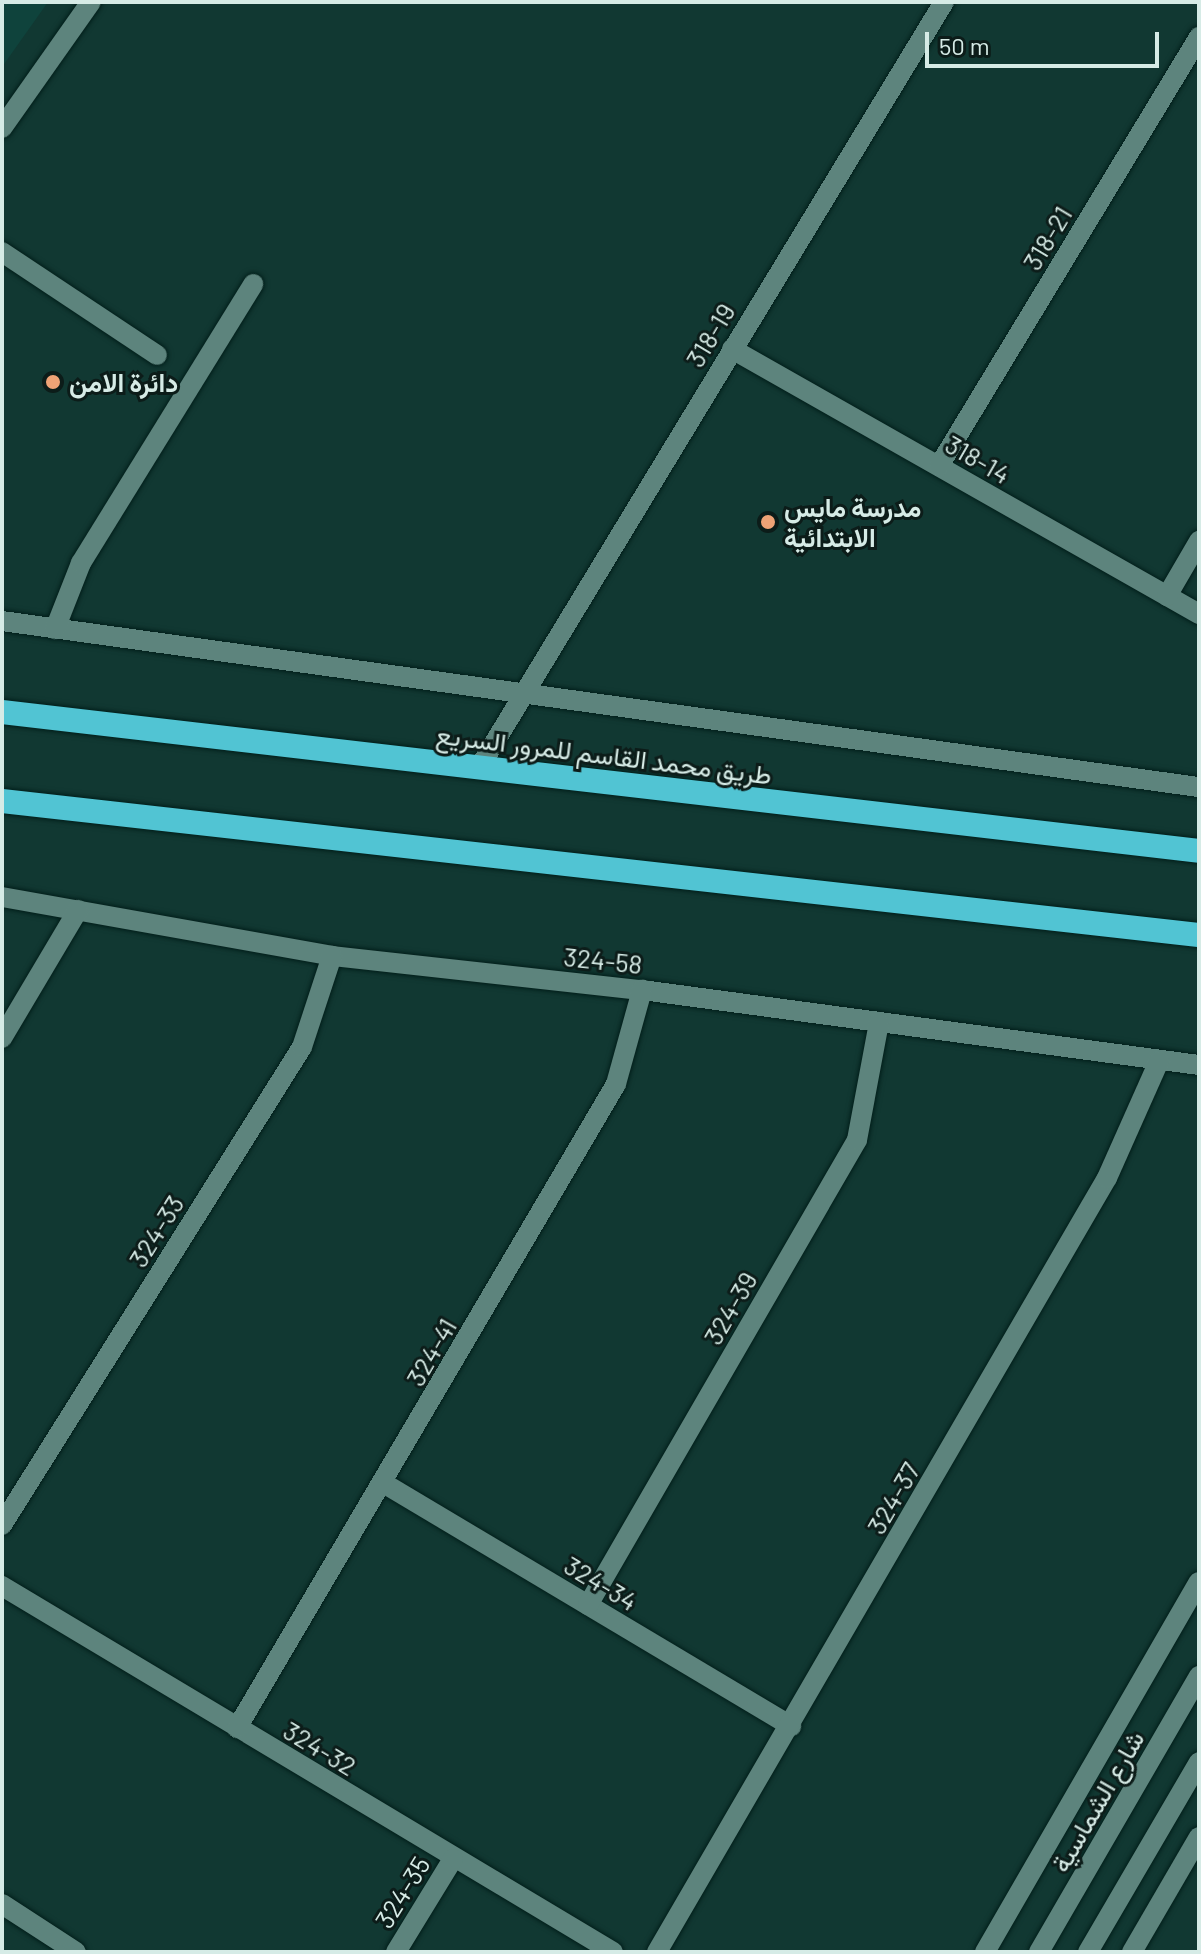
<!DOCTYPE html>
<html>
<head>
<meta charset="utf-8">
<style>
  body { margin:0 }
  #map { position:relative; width:1201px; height:1954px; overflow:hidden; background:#113832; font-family:Barlow,Vazirmatn,sans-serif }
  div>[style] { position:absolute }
  .built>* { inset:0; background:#0f433c }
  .roads { filter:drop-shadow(0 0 2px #021e1a) drop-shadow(0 0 2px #021e1a) }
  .street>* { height:20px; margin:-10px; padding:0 10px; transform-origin:10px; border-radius:10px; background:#5d847d }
  .secondary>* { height:20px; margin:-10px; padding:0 10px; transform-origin:10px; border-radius:10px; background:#5d847d }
  .highway>* { height:24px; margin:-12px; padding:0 12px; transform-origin:12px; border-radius:12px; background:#51c4d3 }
  .dots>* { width:22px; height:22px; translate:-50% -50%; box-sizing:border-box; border:4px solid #0c1c19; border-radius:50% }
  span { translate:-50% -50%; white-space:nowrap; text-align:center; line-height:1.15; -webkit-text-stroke:6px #0c1c19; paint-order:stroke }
  .street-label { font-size:26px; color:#d6ebe6 }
  .poi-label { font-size:26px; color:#d6ebe6; font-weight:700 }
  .left { translate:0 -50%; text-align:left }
  .frame { position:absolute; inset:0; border:4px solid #d6ebe6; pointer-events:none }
  .scale { position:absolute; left:925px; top:32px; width:234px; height:36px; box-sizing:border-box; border:4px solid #d6ebe6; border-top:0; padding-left:10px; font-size:24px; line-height:28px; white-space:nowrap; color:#d6ebe6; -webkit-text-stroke:6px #0c1c19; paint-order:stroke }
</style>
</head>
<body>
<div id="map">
  <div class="built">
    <div style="clip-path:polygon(2px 2px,48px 2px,2px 67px)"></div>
  </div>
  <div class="roads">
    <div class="street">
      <div style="left:2px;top:128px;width:154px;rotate:-54.8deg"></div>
      <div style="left:2px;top:252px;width:186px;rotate:33.6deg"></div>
      <div style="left:732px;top:349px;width:537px;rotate:29.57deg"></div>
      <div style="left:939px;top:466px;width:502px;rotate:-58.78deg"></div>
      <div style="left:1167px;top:596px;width:64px;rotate:-59.8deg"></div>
      <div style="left:2px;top:621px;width:1208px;rotate:7.9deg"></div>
      <div style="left:55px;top:629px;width:71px;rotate:-68.5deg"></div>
      <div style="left:81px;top:563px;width:328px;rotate:-58.3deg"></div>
      <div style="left:479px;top:768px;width:896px;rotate:-58.74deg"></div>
      <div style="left:2px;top:897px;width:335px;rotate:10.1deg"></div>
      <div style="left:332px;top:956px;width:312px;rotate:6.3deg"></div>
      <div style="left:642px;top:990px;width:562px;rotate:7.67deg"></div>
      <div style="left:2px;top:1038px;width:149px;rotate:-59.3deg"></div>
      <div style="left:385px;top:1484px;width:473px;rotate:30.8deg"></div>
      <div style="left:2px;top:1525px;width:564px;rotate:-57.89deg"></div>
      <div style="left:302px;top:1047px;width:96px;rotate:-71.8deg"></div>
      <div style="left:2px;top:1586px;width:712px;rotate:30.92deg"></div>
      <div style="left:588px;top:1605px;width:537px;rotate:-59.95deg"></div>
      <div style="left:857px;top:1140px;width:120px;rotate:-79.4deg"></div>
      <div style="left:237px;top:1728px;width:747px;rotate:-59.52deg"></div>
      <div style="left:616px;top:1084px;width:98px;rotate:-74.5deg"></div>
      <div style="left:2px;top:1904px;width:88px;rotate:33deg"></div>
      <div style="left:396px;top:1952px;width:109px;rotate:-58.5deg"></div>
      <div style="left:657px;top:1952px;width:895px;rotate:-59.83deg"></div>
      <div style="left:1107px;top:1178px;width:128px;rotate:-66deg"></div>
    </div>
    <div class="secondary">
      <div style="left:985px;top:1952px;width:427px;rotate:-60deg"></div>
      <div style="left:1039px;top:1952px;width:319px;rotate:-59.9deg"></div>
      <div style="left:1088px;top:1952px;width:220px;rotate:-59.7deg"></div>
      <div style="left:1132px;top:1952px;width:133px;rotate:-59.8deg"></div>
    </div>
    <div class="highway">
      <div style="left:2px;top:712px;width:1205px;rotate:6.62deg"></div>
      <div style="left:2px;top:801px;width:1204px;rotate:6.39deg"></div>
    </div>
  </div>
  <div class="dots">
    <div style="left:53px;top:382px;background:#efa376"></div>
    <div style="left:768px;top:522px;background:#efa376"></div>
  </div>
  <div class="street-label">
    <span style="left:1047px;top:238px;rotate:-59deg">318-21</span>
    <span style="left:710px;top:335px;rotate:-59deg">318-19</span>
    <span style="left:978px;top:459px;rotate:30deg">318-14</span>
    <span style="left:604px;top:754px;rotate:7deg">طريق محمد القاسم للمرور السريع</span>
    <span style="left:603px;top:960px;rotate:6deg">324-58</span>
    <span style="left:156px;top:1231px;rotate:-58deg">324-33</span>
    <span style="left:730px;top:1308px;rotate:-60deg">324-39</span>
    <span style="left:431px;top:1352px;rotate:-60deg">324-41</span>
    <span style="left:893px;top:1498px;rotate:-60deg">324-37</span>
    <span style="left:601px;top:1583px;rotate:31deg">324-34</span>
    <span style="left:320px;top:1748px;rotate:31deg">324-32</span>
    <span style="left:1097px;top:1801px;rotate:-60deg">شارع الشماسية</span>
    <span style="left:402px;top:1892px;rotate:-58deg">324-35</span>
  </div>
  <div class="poi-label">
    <span class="left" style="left:69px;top:382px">دائرة الامن</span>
    <span class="left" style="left:784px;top:522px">مدرسة مايس<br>الابتدائية</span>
  </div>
  <div class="frame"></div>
  <div class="scale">50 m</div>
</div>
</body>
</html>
